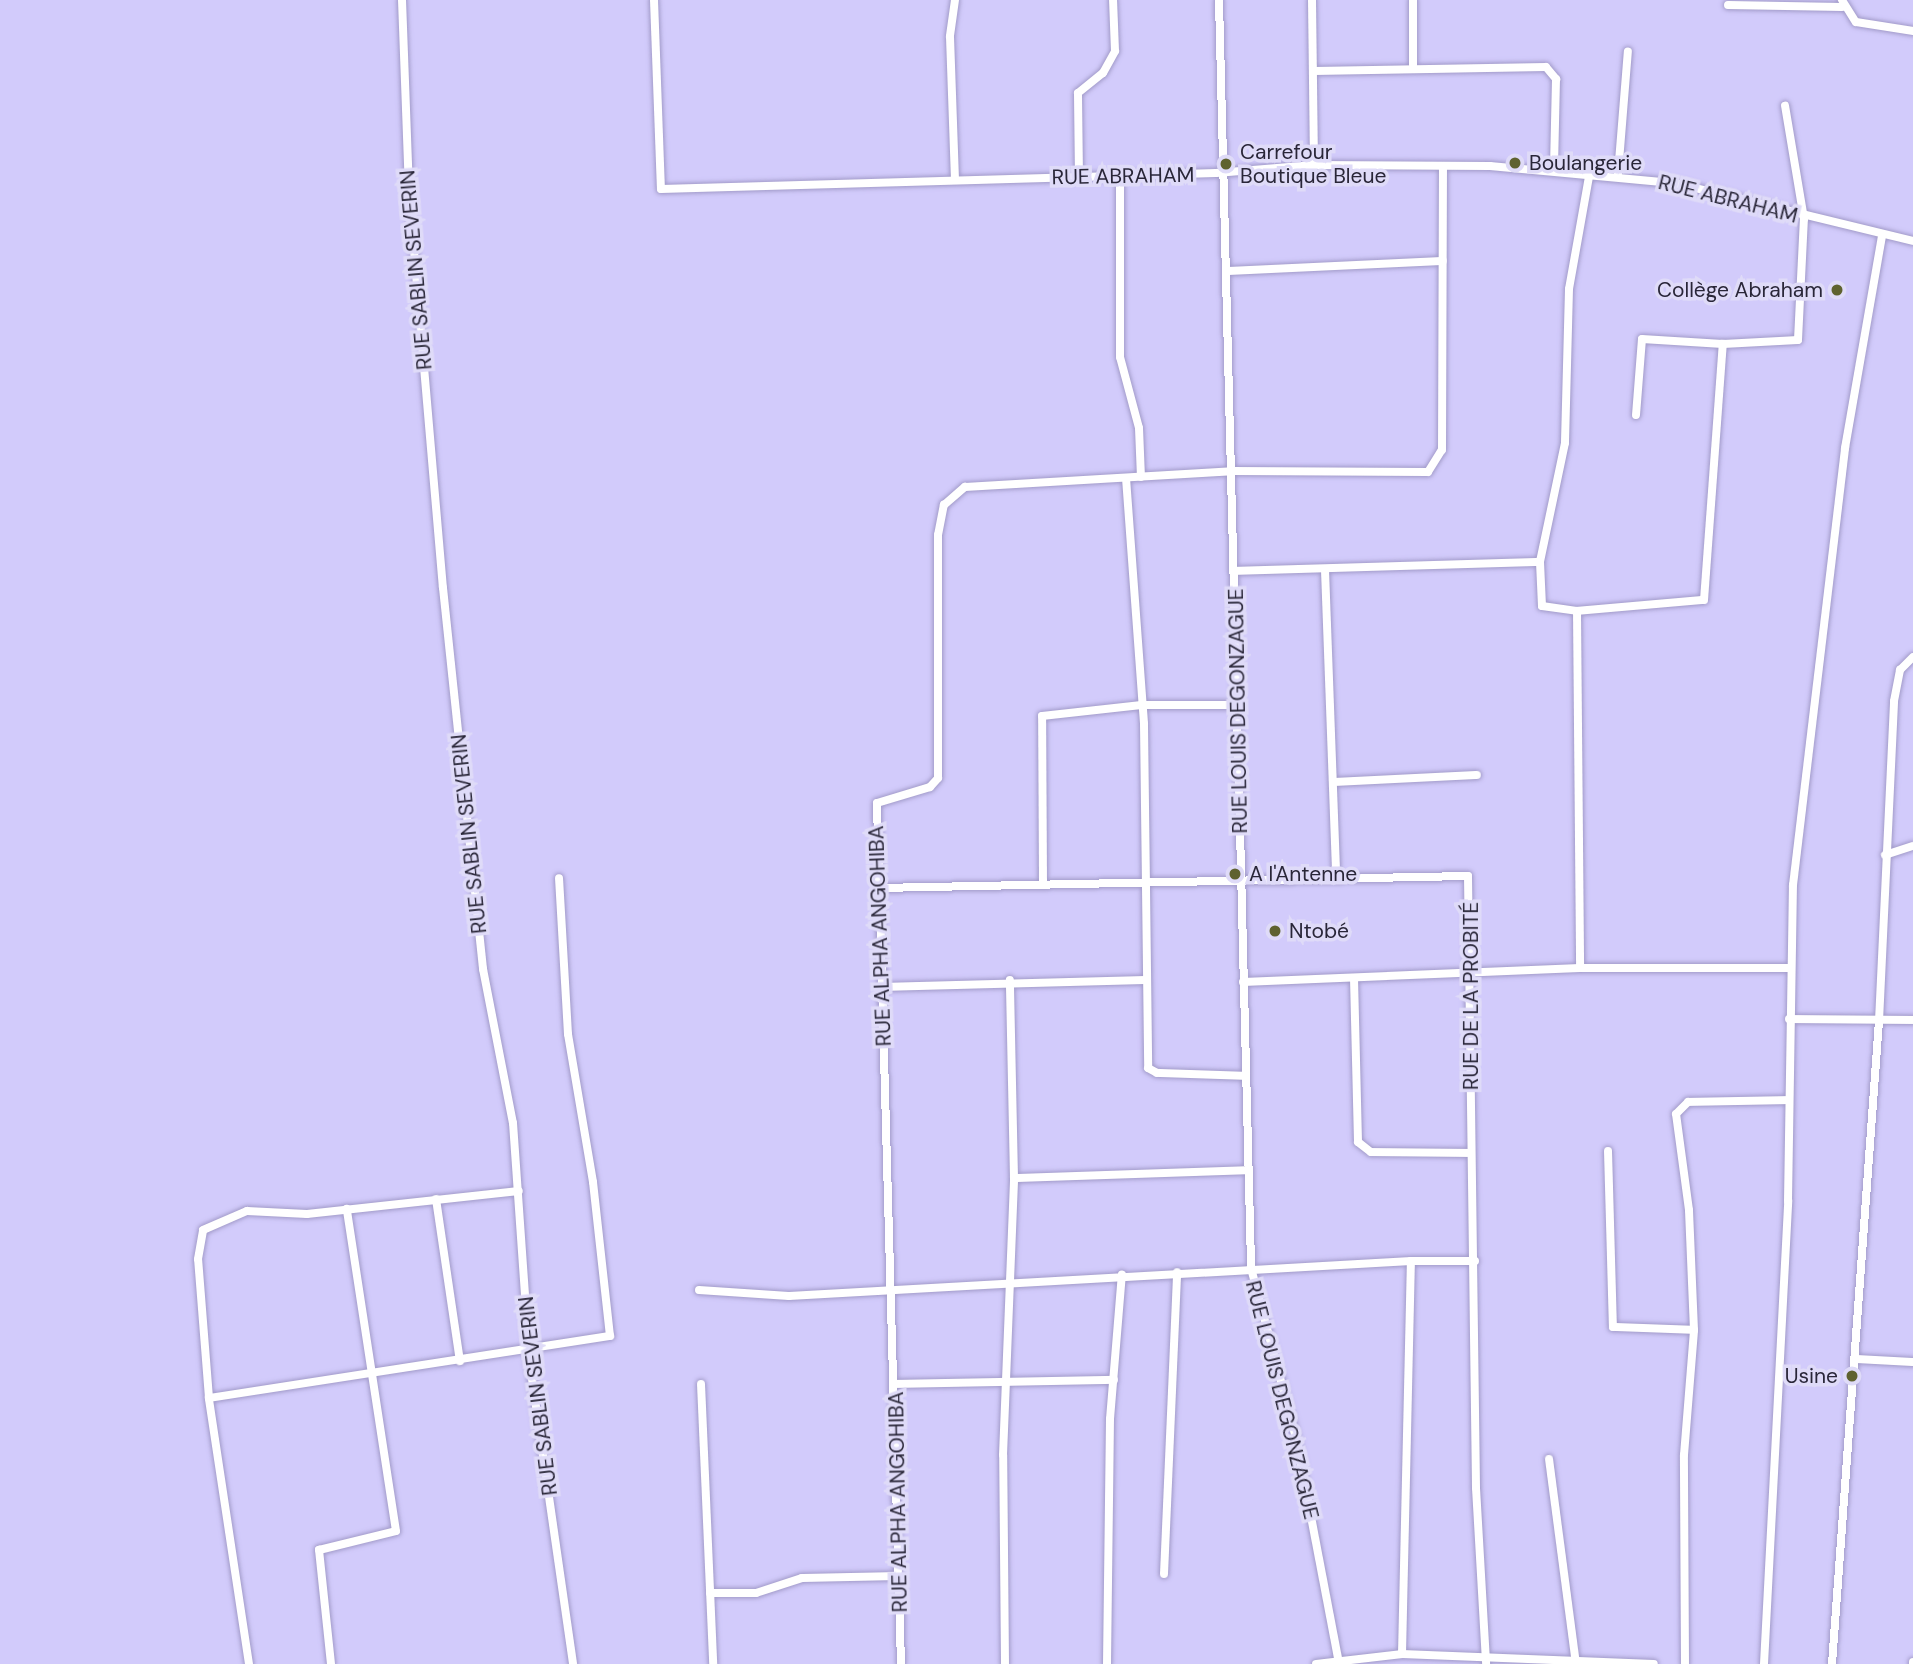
<!DOCTYPE html>
<html>
<head>
<meta charset="utf-8">
<style>
  body { margin:0 }
  #map { position:relative; width:1913px; height:1664px; overflow:hidden; background:#d2cbfb; font-family:"DM Sans",sans-serif }
  div>[style] { position:absolute }
  .roads { filter:drop-shadow(0 0 2px #a29bc9) drop-shadow(0 0 2px #a29bc9) }
  .minor>* { height:8px; margin:-4px; padding:0 4px; transform-origin:4px; border-radius:4px; background:#fff }
  .dots>* { width:19px; height:19px; translate:-50% -50%; box-sizing:border-box; border:4px solid #dfdbf8; border-radius:50% }
  span { translate:-50% -50%; white-space:nowrap; text-align:center; line-height:1.15; -webkit-text-stroke:7px #dfdbf8; paint-order:stroke }
  .poi-label { font-size:21px; color:#292638 }
  .left { translate:0 -50%; text-align:left }
  .right { translate:-100% -50%; text-align:right }
  .street-label { font-size:21px; color:#292638 }
</style>
</head>
<body>
<div id="map">
  <div class="roads">
    <div class="minor">
      <div style="left:402px;top:0;width:192px;rotate:87.9deg"></div>
      <div style="left:409px;top:192px;width:397px;rotate:85.1deg"></div>
      <div style="left:443px;top:588px;width:383px;rotate:84deg"></div>
      <div style="left:483px;top:969px;width:157px;rotate:79deg"></div>
      <div style="left:513px;top:1123px;width:243px;rotate:86deg"></div>
      <div style="left:530px;top:1365px;width:302px;rotate:81.8deg"></div>
      <div style="left:654px;top:0;width:189px;rotate:87.9deg"></div>
      <div style="left:661px;top:189px;width:555px;rotate:-1.65deg"></div>
      <div style="left:1216px;top:173px;width:98px;rotate:-4.7deg"></div>
      <div style="left:1314px;top:165px;width:176px;rotate:0.3deg"></div>
      <div style="left:1490px;top:166px;width:186px;rotate:5.3deg"></div>
      <div style="left:1675px;top:183px;width:245px;rotate:13.7deg"></div>
      <div style="left:955px;top:0;width:37px;rotate:98deg"></div>
      <div style="left:950px;top:37px;width:141px;rotate:88deg"></div>
      <div style="left:1219px;top:0;width:1268px;rotate:88.55deg"></div>
      <div style="left:1251px;top:1268px;width:176px;rotate:75.2deg"></div>
      <div style="left:1296px;top:1438px;width:230px;rotate:79.2deg"></div>
      <div style="left:1312px;top:0;width:165px;rotate:89.3deg"></div>
      <div style="left:1413px;top:0;width:65px;rotate:90deg"></div>
      <div style="left:1842px;top:0;width:26px;rotate:58deg"></div>
      <div style="left:1856px;top:22px;width:58px;rotate:9deg"></div>
      <div style="left:1728px;top:5px;width:114px;rotate:1deg"></div>
      <div style="left:1314px;top:71px;width:232px;rotate:-1deg"></div>
      <div style="left:1546px;top:67px;width:16px;rotate:50deg"></div>
      <div style="left:1556px;top:79px;width:90px;rotate:91.3deg"></div>
      <div style="left:1590px;top:171px;width:120px;rotate:100.1deg"></div>
      <div style="left:1569px;top:289px;width:154px;rotate:91.5deg"></div>
      <div style="left:1565px;top:443px;width:122px;rotate:101.9deg"></div>
      <div style="left:1540px;top:562px;width:44px;rotate:87.4deg"></div>
      <div style="left:1542px;top:606px;width:35px;rotate:8deg"></div>
      <div style="left:1577px;top:611px;width:127px;rotate:-5deg"></div>
      <div style="left:1704px;top:600px;width:257px;rotate:-85.8deg"></div>
      <div style="left:1618px;top:174px;width:123px;rotate:-85.4deg"></div>
      <div style="left:1079px;top:177px;width:84px;rotate:-90.7deg"></div>
      <div style="left:1078px;top:93px;width:32px;rotate:-39deg"></div>
      <div style="left:1103px;top:73px;width:25px;rotate:-61deg"></div>
      <div style="left:1115px;top:51px;width:51px;rotate:-92.2deg"></div>
      <div style="left:1120px;top:177px;width:180px;rotate:90deg"></div>
      <div style="left:1120px;top:357px;width:73px;rotate:75deg"></div>
      <div style="left:1139px;top:428px;width:49px;rotate:87.7deg"></div>
      <div style="left:1227px;top:271px;width:216px;rotate:-2.7deg"></div>
      <div style="left:1636px;top:415px;width:76px;rotate:-85.5deg"></div>
      <div style="left:1642px;top:339px;width:81px;rotate:3.5deg"></div>
      <div style="left:1723px;top:344px;width:75px;rotate:-3.1deg"></div>
      <div style="left:1798px;top:340px;width:121px;rotate:-87.2deg"></div>
      <div style="left:1804px;top:219px;width:115px;rotate:-99.5deg"></div>
      <div style="left:1126px;top:478px;width:247px;rotate:85.8deg"></div>
      <div style="left:1144px;top:724px;width:344px;rotate:89.3deg"></div>
      <div style="left:1148px;top:1068px;width:10px;rotate:29deg"></div>
      <div style="left:1157px;top:1073px;width:89px;rotate:1.9deg"></div>
      <div style="left:1325px;top:570px;width:307px;rotate:87.9deg"></div>
      <div style="left:1235px;top:571px;width:305px;rotate:-1.7deg"></div>
      <div style="left:1577px;top:611px;width:357px;rotate:89.5deg"></div>
      <div style="left:1333px;top:782px;width:144px;rotate:-2.8deg"></div>
      <div style="left:1885px;top:855px;width:29px;rotate:-18deg"></div>
      <div style="left:1043px;top:884px;width:168px;rotate:-90.3deg"></div>
      <div style="left:1042px;top:716px;width:100px;rotate:-6.3deg"></div>
      <div style="left:1141px;top:705px;width:97px"></div>
      <div style="left:879px;top:888px;width:589px;rotate:-1.17deg"></div>
      <div style="left:1468px;top:876px;width:612px;rotate:89.25deg"></div>
      <div style="left:1476px;top:1488px;width:176px;rotate:86.7deg"></div>
      <div style="left:1354px;top:978px;width:164px;rotate:88.6deg"></div>
      <div style="left:1358px;top:1142px;width:16px;rotate:38deg"></div>
      <div style="left:1371px;top:1152px;width:100px;rotate:0.6deg"></div>
      <div style="left:1243px;top:982px;width:337px;rotate:-2.4deg"></div>
      <div style="left:1580px;top:968px;width:209px"></div>
      <div style="left:881px;top:987px;width:264px;rotate:-1.5deg"></div>
      <div style="left:1789px;top:1019px;width:124px;rotate:0.5deg"></div>
      <div style="left:1608px;top:1151px;width:176px;rotate:88.4deg"></div>
      <div style="left:1613px;top:1327px;width:81px;rotate:2.1deg"></div>
      <div style="left:1014px;top:1178px;width:235px;rotate:-1.9deg"></div>
      <div style="left:436px;top:1199px;width:164px;rotate:81.6deg"></div>
      <div style="left:699px;top:1290px;width:90px;rotate:3.8deg"></div>
      <div style="left:789px;top:1296px;width:623px;rotate:-3.22deg"></div>
      <div style="left:1856px;top:1359px;width:57px;rotate:3deg"></div>
      <div style="left:701px;top:1384px;width:280px;rotate:87.5deg"></div>
      <div style="left:896px;top:1384px;width:218px;rotate:-1.1deg"></div>
      <div style="left:209px;top:1398px;width:406px;rotate:-8.8deg"></div>
      <div style="left:610px;top:1336px;width:155px;rotate:-96.3deg"></div>
      <div style="left:593px;top:1182px;width:150px;rotate:-99.6deg"></div>
      <div style="left:568px;top:1034px;width:156px;rotate:-93.3deg"></div>
      <div style="left:1549px;top:1459px;width:207px;rotate:82.5deg"></div>
      <div style="left:1164px;top:1574px;width:302px;rotate:-87.5deg"></div>
      <div style="left:710px;top:1593px;width:46px"></div>
      <div style="left:756px;top:1593px;width:48px;rotate:-18.1deg"></div>
      <div style="left:802px;top:1578px;width:97px;rotate:-1.2deg"></div>
      <div style="left:1402px;top:1654px;width:393px;rotate:-88.7deg"></div>
      <div style="left:1411px;top:1261px;width:64px"></div>
      <div style="left:249px;top:1664px;width:269px;rotate:-98.6deg"></div>
      <div style="left:209px;top:1398px;width:139px;rotate:-94.5deg"></div>
      <div style="left:198px;top:1259px;width:29px;rotate:-80deg"></div>
      <div style="left:203px;top:1230px;width:48px;rotate:-23.4deg"></div>
      <div style="left:247px;top:1211px;width:60px;rotate:2.9deg"></div>
      <div style="left:307px;top:1214px;width:213px;rotate:-6.2deg"></div>
      <div style="left:331px;top:1664px;width:115px;rotate:-96deg"></div>
      <div style="left:319px;top:1550px;width:79px;rotate:-13.9deg"></div>
      <div style="left:396px;top:1531px;width:326px;rotate:-98.7deg"></div>
      <div style="left:901px;top:1664px;width:861px;rotate:-91.6deg"></div>
      <div style="left:877px;top:803px;width:55px;rotate:-16.8deg"></div>
      <div style="left:930px;top:787px;width:12px;rotate:-48deg"></div>
      <div style="left:938px;top:778px;width:243px;rotate:-90deg"></div>
      <div style="left:938px;top:535px;width:31px;rotate:-79deg"></div>
      <div style="left:944px;top:505px;width:28px;rotate:-41deg"></div>
      <div style="left:965px;top:487px;width:267px;rotate:-3.4deg"></div>
      <div style="left:1232px;top:471px;width:196px;rotate:0.3deg"></div>
      <div style="left:1428px;top:472px;width:26px;rotate:-58deg"></div>
      <div style="left:1442px;top:450px;width:284px;rotate:-89.8deg"></div>
      <div style="left:1005px;top:1664px;width:209px;rotate:-90.5deg"></div>
      <div style="left:1003px;top:1455px;width:277px;rotate:-87.7deg"></div>
      <div style="left:1014px;top:1178px;width:198px;rotate:-91.2deg"></div>
      <div style="left:1107px;top:1664px;width:245px;rotate:-89.3deg"></div>
      <div style="left:1110px;top:1419px;width:145px;rotate:-85.3deg"></div>
      <div style="left:1316px;top:1664px;width:87px;rotate:-6.6deg"></div>
      <div style="left:1402px;top:1654px;width:252px;rotate:2.3deg"></div>
      <div style="left:1685px;top:1664px;width:209px;rotate:-90.3deg"></div>
      <div style="left:1684px;top:1455px;width:125px;rotate:-85.4deg"></div>
      <div style="left:1694px;top:1330px;width:120px;rotate:-92.4deg"></div>
      <div style="left:1689px;top:1210px;width:97px;rotate:-97.7deg"></div>
      <div style="left:1676px;top:1114px;width:17px;rotate:-45deg"></div>
      <div style="left:1688px;top:1102px;width:100px;rotate:-1.1deg"></div>
      <div style="left:1764px;top:1664px;width:464px;rotate:-87deg"></div>
      <div style="left:1788px;top:1201px;width:316px;rotate:-89.1deg"></div>
      <div style="left:1793px;top:885px;width:440px;rotate:-83.2deg"></div>
      <div style="left:1845px;top:448px;width:214px;rotate:-80.1deg"></div>
      <div style="left:1832px;top:1664px;width:645px;rotate:-85.82deg"></div>
      <div style="left:1879px;top:1021px;width:320px;rotate:-87.3deg"></div>
      <div style="left:1894px;top:701px;width:32px;rotate:-79deg"></div>
      <div style="left:1900px;top:670px;width:18px;rotate:-45deg"></div>
      <div style="left:1913px;top:1664px;width:2px;rotate:-90deg"></div>
    </div>
  </div>
  <div class="dots">
    <div style="left:1515px;top:163px;background:#5f622f"></div>
    <div style="left:1226px;top:164px;background:#5f622f"></div>
    <div style="left:1837px;top:290px;background:#5f622f"></div>
    <div style="left:1235px;top:874px;background:#5f622f"></div>
    <div style="left:1275px;top:931px;background:#5f622f"></div>
    <div style="left:1852px;top:1376px;background:#5f622f"></div>
  </div>
  <div class="poi-label">
    <span class="left" style="left:1240px;top:164px">Carrefour<br>Boutique Bleue</span>
    <span class="left" style="left:1529px;top:163px">Boulangerie</span>
    <span class="right" style="left:1823px;top:290px">Collège Abraham</span>
    <span class="left" style="left:1249px;top:874px">A l'Antenne</span>
    <span class="left" style="left:1289px;top:931px">Ntobé</span>
    <span class="right" style="left:1838px;top:1376px">Usine</span>
  </div>
  <div class="street-label">
    <span style="left:1123px;top:176px;rotate:-1deg">RUE ABRAHAM</span>
    <span style="left:1728px;top:199px;rotate:14deg">RUE ABRAHAM</span>
    <span style="left:416px;top:270px;rotate:-95deg">RUE SABLIN SEVERIN</span>
    <span style="left:1238px;top:711px;rotate:-91deg">RUE LOUIS DEGONZAGUE</span>
    <span style="left:469px;top:834px;rotate:-96deg">RUE SABLIN SEVERIN</span>
    <span style="left:880px;top:936px;rotate:-92deg">RUE ALPHA ANGOHIBA</span>
    <span style="left:1471px;top:996px;rotate:-90deg">RUE DE LA PROBITÉ</span>
    <span style="left:538px;top:1396px;rotate:-97deg">RUE SABLIN SEVERIN</span>
    <span style="left:1282px;top:1400px;rotate:76deg">RUE LOUIS DEGONZAGUE</span>
    <span style="left:898px;top:1502px;rotate:-91deg">RUE ALPHA ANGOHIBA</span>
  </div>
</div>
</body>
</html>
